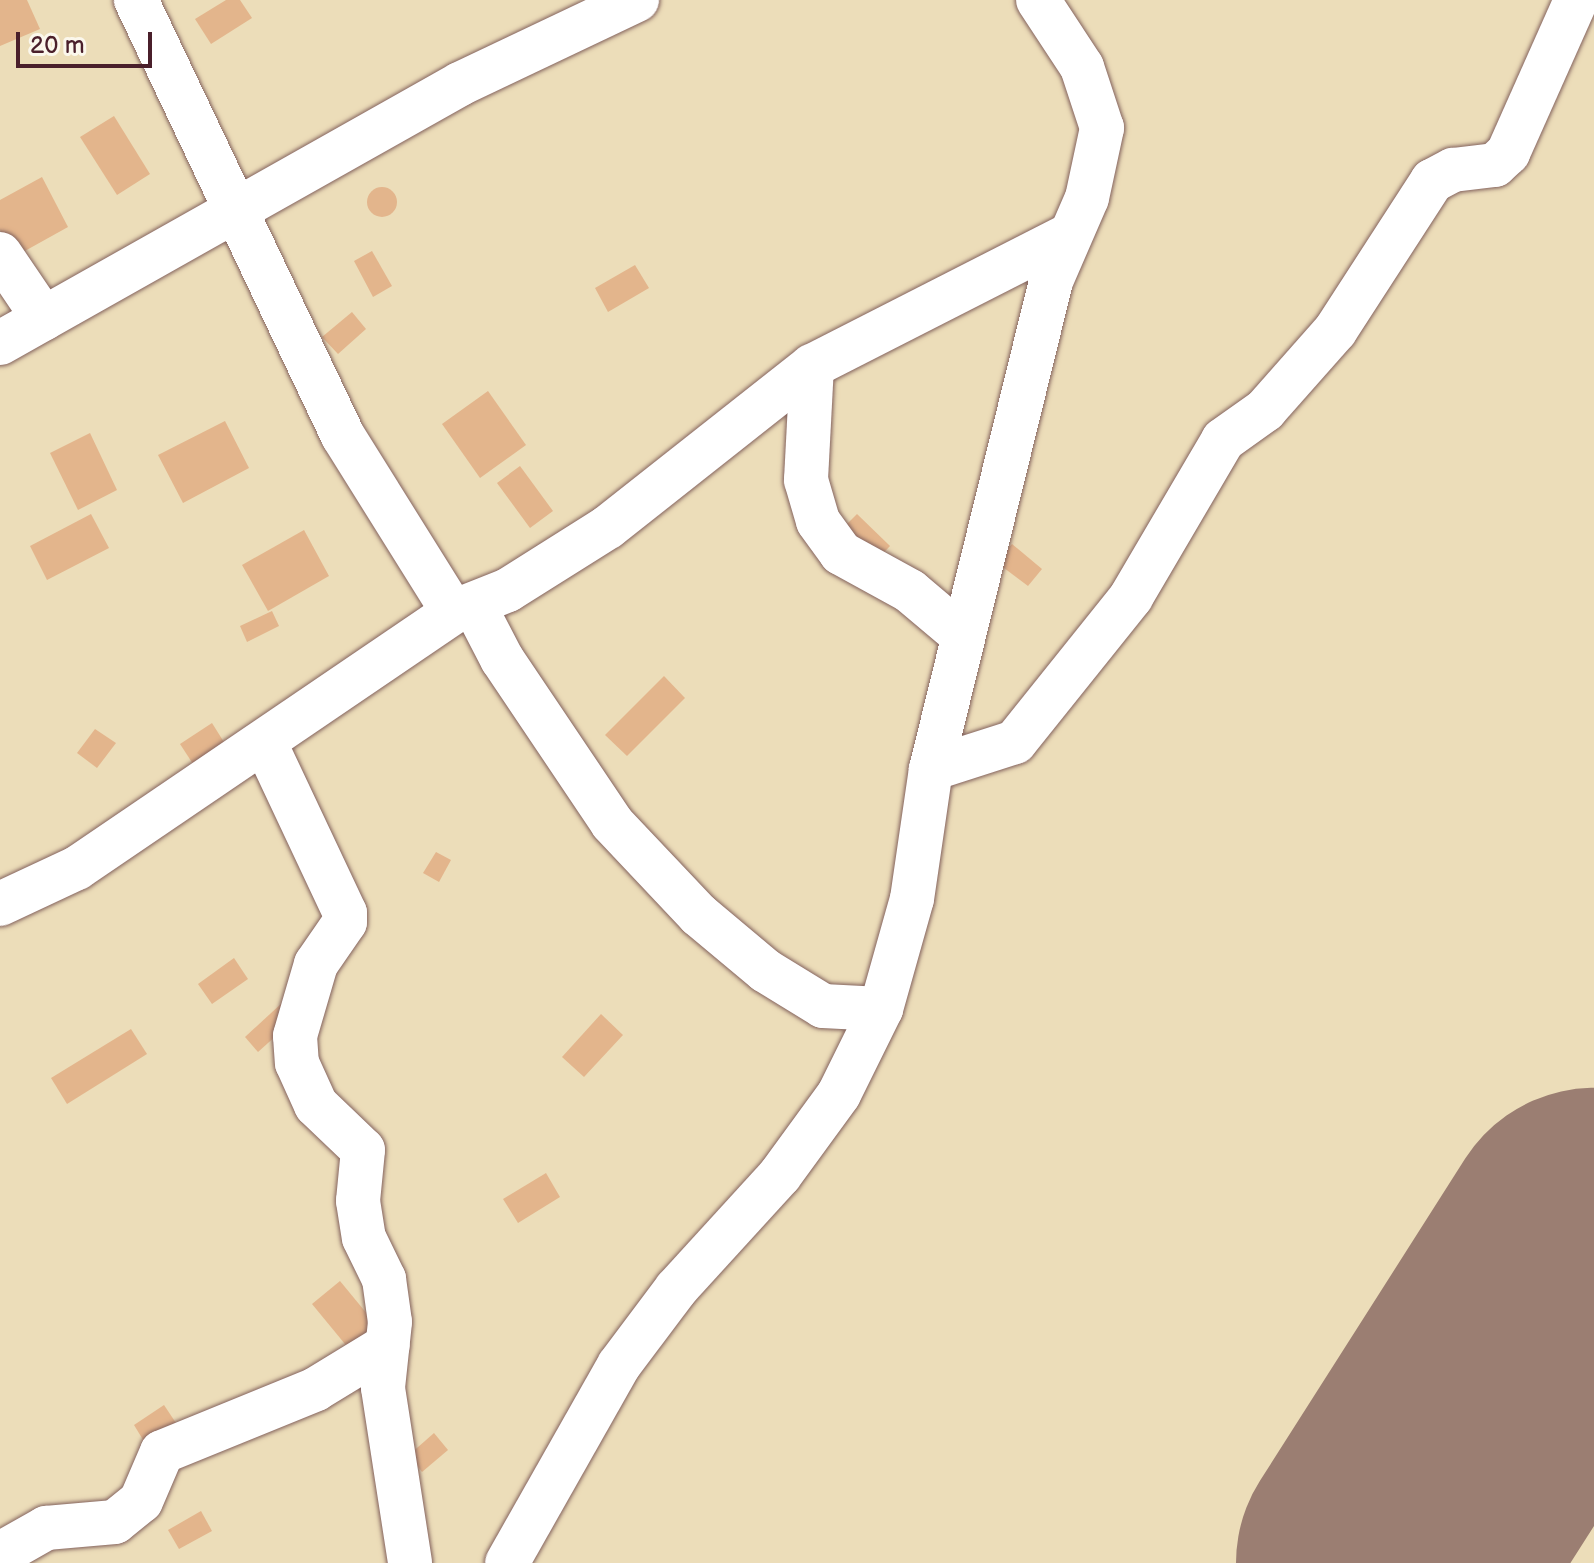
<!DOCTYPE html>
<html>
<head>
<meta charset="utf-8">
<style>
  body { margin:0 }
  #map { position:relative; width:1594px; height:1563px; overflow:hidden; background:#ecddb9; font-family:"Balsamiq Sans",sans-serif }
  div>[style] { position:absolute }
  .runway>* { height:306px; margin:-153px; padding:0 153px; transform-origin:153px; border-radius:153px; background:#9b7e72 }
  .building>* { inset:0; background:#e3b58c }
  .round { border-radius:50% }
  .roads { filter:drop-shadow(0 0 2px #83625d) drop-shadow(0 0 2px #83625d) }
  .minor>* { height:44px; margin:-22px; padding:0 22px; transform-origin:22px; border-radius:22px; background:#fff }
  span { translate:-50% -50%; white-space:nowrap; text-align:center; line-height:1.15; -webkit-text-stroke:8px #fbf7ec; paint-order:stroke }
  .scale { position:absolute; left:16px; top:32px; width:136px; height:36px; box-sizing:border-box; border:4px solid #4a1f2b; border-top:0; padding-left:10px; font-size:24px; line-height:28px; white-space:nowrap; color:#4a1f2b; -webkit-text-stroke:6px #fbf7ec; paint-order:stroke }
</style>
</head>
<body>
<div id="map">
  <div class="runway">
    <div style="left:1389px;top:1563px;width:382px;rotate:-57.5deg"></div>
  </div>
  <div class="building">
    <div style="clip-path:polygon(0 0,27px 0,40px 29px,0 46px)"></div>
    <div style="clip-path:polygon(226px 0,240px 0,252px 18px,211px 44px,195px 19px)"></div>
    <div style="clip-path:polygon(114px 116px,150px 174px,117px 195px,80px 137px)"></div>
    <div style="clip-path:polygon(42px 177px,68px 227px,14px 257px,0 230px,0 200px)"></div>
    <div class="round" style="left:367px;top:187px;width:30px;height:30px"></div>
    <div style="clip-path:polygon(372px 251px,392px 286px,373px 297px,354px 261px)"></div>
    <div style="clip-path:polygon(635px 265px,649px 288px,608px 312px,595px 288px)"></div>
    <div style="clip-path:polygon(352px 312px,366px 329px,338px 354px,322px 337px)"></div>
    <div style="clip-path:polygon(488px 391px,526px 445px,480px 478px,442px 424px)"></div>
    <div style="clip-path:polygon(225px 421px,249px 468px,183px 503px,158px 455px)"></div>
    <div style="clip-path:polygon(90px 433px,117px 490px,78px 510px,50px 453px)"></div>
    <div style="clip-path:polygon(520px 466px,553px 511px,530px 528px,497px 483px)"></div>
    <div style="clip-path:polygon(91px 514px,109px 548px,47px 580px,30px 546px)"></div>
    <div style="clip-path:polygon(857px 514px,890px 546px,873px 564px,839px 532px)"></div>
    <div style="clip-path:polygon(304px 530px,329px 576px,268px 611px,242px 565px)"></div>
    <div style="clip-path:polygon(1012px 544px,1042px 569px,1028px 586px,996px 562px)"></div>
    <div style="clip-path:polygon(272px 611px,279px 626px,247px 642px,240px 626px)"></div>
    <div style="clip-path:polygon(664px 676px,685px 698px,627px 756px,605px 735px)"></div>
    <div style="clip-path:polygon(212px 723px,227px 747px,195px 767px,180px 744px)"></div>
    <div style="clip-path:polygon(95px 729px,116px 743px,97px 768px,77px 753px)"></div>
    <div style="clip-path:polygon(436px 852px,451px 860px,439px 882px,423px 873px)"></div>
    <div style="clip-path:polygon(234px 958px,248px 979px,212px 1004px,198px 984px)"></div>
    <div style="clip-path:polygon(283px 1002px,297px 1017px,258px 1052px,245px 1037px)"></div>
    <div style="clip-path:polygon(601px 1014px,623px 1035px,584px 1077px,562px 1057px)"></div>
    <div style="clip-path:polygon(131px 1029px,147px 1054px,67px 1104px,51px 1078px)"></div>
    <div style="clip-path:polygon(546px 1173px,560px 1197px,518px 1223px,503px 1199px)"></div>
    <div style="clip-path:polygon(340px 1281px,382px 1332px,354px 1355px,312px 1304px)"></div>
    <div style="clip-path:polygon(164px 1405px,176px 1423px,145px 1443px,134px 1425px)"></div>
    <div style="clip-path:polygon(434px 1433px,448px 1450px,422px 1472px,409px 1455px)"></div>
    <div style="clip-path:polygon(201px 1511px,212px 1531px,179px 1549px,168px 1530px)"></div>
  </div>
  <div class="roads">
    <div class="minor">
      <div style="left:0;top:254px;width:78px;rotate:55.9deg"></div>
      <div style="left:0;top:343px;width:528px;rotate:-29.38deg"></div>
      <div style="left:460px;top:84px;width:196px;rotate:-25.4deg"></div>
      <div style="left:475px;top:607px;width:59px;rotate:62.6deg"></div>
      <div style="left:502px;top:659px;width:197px;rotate:56.1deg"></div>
      <div style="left:612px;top:823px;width:127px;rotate:46.6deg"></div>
      <div style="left:699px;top:915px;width:87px;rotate:39.9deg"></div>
      <div style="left:766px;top:971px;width:67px;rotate:31.6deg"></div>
      <div style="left:823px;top:1006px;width:58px;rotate:3deg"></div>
      <div style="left:453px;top:612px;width:59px;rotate:-21.8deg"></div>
      <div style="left:508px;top:590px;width:118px;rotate:-32.2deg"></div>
      <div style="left:608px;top:527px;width:260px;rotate:-38.3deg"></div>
      <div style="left:962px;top:635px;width:68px;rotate:-139.8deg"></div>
      <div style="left:910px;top:591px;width:79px;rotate:-151.2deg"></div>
      <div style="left:841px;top:553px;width:39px;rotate:-126deg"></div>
      <div style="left:818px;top:521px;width:43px;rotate:-106.3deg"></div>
      <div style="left:806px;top:480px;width:114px;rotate:-87deg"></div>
      <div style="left:812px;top:366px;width:288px;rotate:-27deg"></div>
      <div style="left:265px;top:743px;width:188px;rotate:64.8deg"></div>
      <div style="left:345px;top:913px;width:9px;rotate:90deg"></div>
      <div style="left:345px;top:922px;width:51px;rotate:124.6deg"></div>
      <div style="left:316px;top:964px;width:75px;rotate:106.3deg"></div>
      <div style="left:295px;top:1036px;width:27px;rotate:86deg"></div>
      <div style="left:297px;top:1063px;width:46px;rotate:65.7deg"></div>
      <div style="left:316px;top:1105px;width:65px;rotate:43.8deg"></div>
      <div style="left:363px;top:1150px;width:51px;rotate:95.6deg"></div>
      <div style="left:358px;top:1201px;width:37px;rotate:81deg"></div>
      <div style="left:364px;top:1238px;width:46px;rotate:64deg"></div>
      <div style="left:384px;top:1279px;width:43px;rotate:82.1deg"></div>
      <div style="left:390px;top:1322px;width:66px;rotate:96.1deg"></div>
      <div style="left:383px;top:1388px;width:177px;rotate:81.2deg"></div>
      <div style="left:931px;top:769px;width:88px;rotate:-17.8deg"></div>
      <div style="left:1015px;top:742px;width:186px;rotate:-51.3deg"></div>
      <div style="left:1131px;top:597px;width:182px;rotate:-59.6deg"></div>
      <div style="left:1223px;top:440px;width:52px;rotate:-35.5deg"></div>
      <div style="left:1265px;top:410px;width:106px;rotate:-48.5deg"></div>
      <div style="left:1335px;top:331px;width:179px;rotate:-57.1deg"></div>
      <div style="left:1432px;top:181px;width:24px;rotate:-28deg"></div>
      <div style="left:1453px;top:170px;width:42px;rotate:-6.8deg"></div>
      <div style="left:1495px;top:165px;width:18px;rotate:-43deg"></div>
      <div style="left:1508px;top:153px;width:167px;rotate:-66deg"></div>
      <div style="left:0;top:904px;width:85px;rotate:-25.1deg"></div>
      <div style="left:77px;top:868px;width:455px;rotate:-34.2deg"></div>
      <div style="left:453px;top:612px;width:208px;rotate:-122deg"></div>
      <div style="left:343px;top:436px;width:483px;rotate:-115.4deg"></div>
      <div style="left:2px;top:1553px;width:51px;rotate:-29.6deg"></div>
      <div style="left:46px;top:1528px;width:69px;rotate:-5deg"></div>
      <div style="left:115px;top:1522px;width:33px;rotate:-39deg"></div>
      <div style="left:141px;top:1501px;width:53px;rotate:-66.8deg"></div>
      <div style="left:162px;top:1452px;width:166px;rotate:-22.2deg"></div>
      <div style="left:316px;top:1389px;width:84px;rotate:-31.4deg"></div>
      <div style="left:507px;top:1563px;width:227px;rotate:-60.5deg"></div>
      <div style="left:619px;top:1365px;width:95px;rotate:-53.1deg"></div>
      <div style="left:676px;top:1289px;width:154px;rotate:-47.6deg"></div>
      <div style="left:780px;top:1175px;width:100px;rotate:-53.9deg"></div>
      <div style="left:839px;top:1094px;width:95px;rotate:-63.7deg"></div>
      <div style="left:881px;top:1009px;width:114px;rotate:-74.3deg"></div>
      <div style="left:912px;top:899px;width:131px;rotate:-81.7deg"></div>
      <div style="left:931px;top:769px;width:503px;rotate:-76.18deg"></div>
      <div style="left:1051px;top:281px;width:90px;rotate:-66.6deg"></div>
      <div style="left:1087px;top:198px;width:72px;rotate:-77.9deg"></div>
      <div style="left:1102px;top:128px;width:64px;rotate:-108.2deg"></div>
      <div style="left:1082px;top:67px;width:80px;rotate:-123.3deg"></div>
    </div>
  </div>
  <div class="scale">20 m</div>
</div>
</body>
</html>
